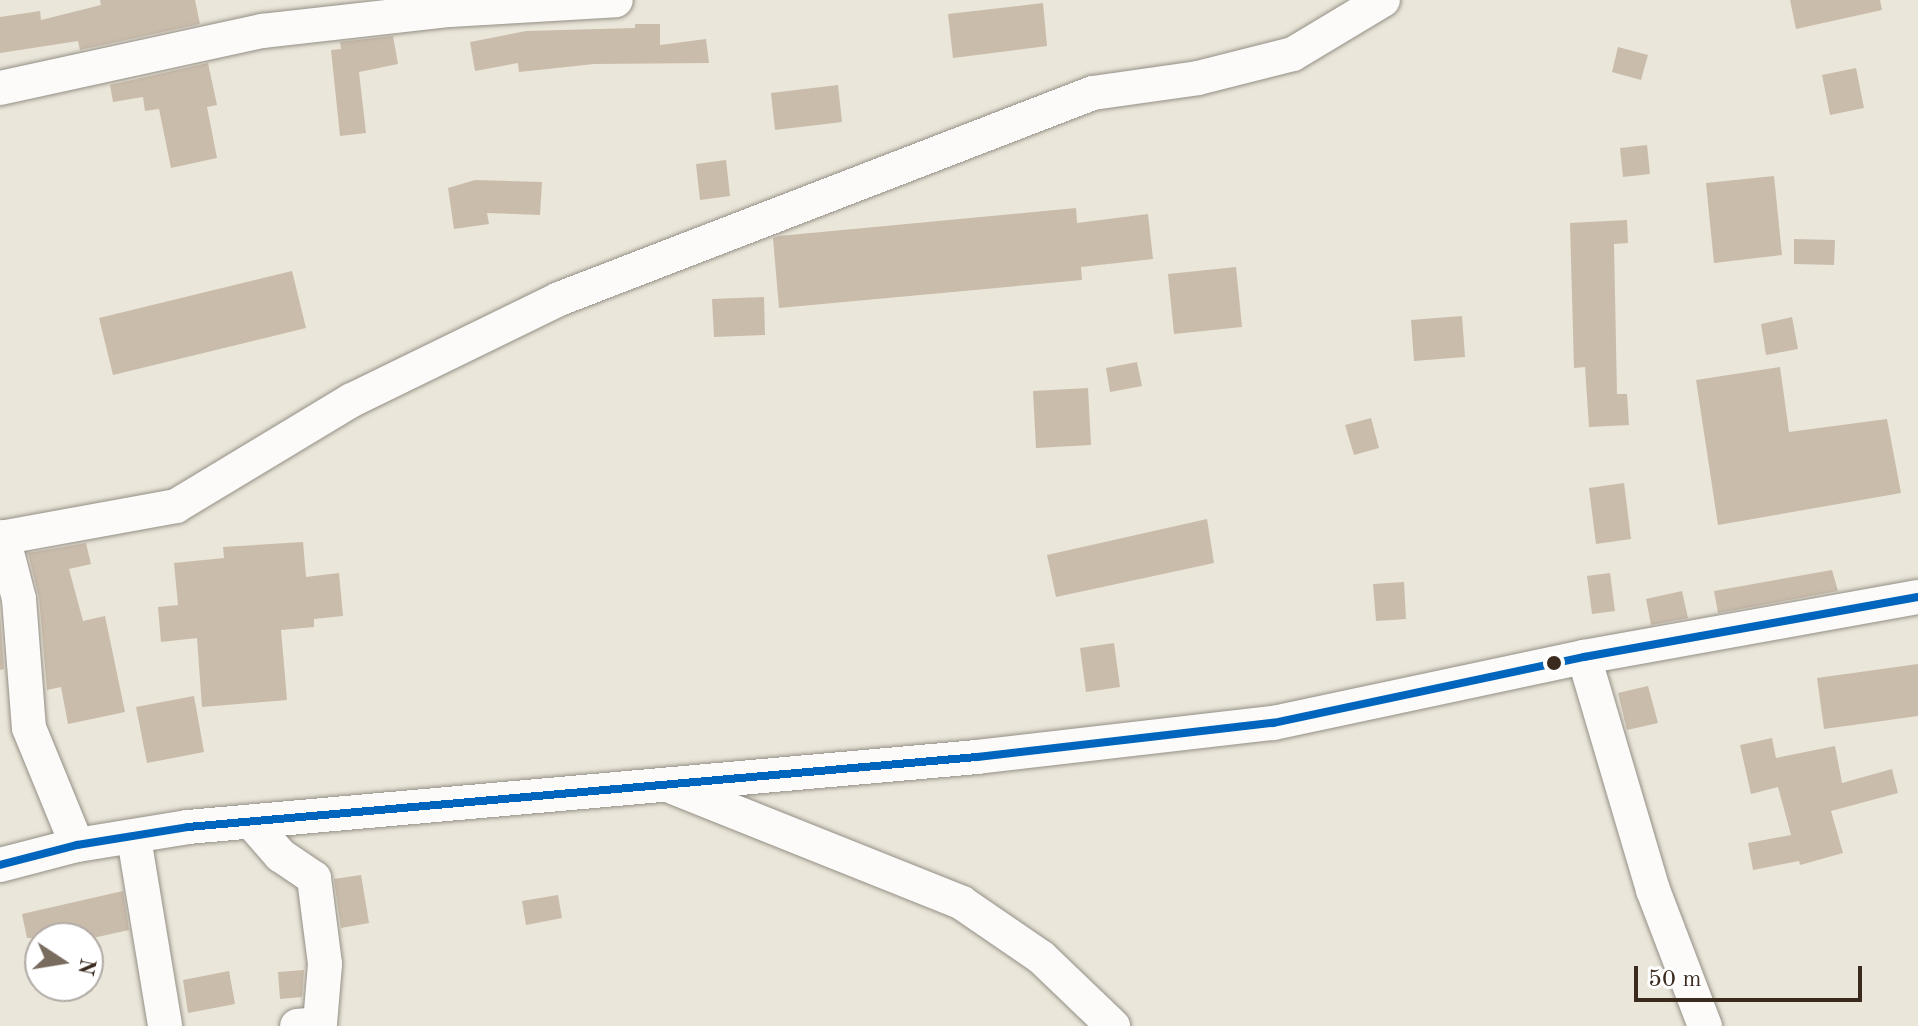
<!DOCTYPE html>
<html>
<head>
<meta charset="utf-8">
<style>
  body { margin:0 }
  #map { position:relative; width:1918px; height:1026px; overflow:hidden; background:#eae6d9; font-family:"Old Standard TT",serif }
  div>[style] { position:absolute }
  .building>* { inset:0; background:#cabcab }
  .roads { filter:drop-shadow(0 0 2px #948f86) drop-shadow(0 0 2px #948f86) }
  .street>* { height:34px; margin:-17px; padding:0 17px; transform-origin:17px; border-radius:17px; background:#fcfbf9 }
  .bus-1>* { height:8px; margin:-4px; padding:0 4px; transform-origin:4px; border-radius:4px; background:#0065bd }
  .dots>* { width:22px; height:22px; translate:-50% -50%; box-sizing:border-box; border:4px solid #fff; border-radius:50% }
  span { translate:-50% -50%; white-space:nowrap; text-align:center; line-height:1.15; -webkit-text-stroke:6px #fff; paint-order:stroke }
  .north { position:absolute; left:24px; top:922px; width:80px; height:80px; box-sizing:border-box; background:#fff; border:2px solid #b1aaa5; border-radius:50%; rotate:102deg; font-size:22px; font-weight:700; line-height:32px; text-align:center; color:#3b2a1e }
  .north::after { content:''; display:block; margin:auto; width:28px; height:36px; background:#786c5f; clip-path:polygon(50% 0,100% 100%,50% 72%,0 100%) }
  .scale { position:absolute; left:1634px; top:966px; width:228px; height:36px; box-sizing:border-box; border:4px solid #3b2a1e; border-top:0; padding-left:10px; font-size:24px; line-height:28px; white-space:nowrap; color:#3b2a1e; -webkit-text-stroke:6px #fff; paint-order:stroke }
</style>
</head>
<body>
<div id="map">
  <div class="building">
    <div style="clip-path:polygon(100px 0,195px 0,200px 24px,80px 50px,78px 41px,0 53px,0 17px,40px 11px,41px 20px,101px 5px)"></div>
    <div style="clip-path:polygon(1790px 0,1880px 0,1882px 10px,1796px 29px)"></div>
    <div style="clip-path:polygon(1043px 3px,1047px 46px,953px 58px,948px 14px)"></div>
    <div style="clip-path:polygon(635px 24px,660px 24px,660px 45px,706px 39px,709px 63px,594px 64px,519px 72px,518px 63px,475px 71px,470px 42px,526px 31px,635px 28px)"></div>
    <div style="clip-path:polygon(393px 36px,398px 64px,359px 72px,366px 133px,340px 136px,331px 50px,341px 49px,340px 42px)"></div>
    <div style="clip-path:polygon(1618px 47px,1648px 55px,1641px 80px,1612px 72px)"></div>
    <div style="clip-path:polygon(208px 63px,217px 105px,207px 107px,217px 158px,171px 168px,159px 109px,145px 111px,143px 97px,113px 102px,110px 85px)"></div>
    <div style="clip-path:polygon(1856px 68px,1864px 108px,1830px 115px,1822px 75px)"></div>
    <div style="clip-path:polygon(838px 85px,842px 122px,775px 130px,771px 93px)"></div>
    <div style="clip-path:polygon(1647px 145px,1650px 174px,1623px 177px,1620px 148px)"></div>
    <div style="clip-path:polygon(726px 160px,730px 196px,700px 200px,696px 164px)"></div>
    <div style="clip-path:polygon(1774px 176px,1782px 255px,1714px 263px,1706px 183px)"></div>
    <div style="clip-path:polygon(475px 180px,542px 182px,540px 215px,487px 213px,489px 224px,454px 229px,448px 188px)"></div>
    <div style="clip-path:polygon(1076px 208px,1077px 223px,1148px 214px,1153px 259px,1081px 267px,1082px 280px,779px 308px,773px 238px,779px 236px)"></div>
    <div style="clip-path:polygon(1627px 220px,1628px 243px,1614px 244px,1617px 394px,1627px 394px,1629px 425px,1589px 427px,1585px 367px,1574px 368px,1570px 223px)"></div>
    <div style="clip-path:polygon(1794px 239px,1835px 240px,1834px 265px,1794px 264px)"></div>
    <div style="clip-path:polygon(1236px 267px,1242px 327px,1174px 334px,1168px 274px)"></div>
    <div style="clip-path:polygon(292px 271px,306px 328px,113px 375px,99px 318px)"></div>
    <div style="clip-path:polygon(764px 297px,765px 335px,714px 337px,712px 299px)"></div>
    <div style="clip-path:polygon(1462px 316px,1465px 357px,1414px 361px,1411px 320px)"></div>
    <div style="clip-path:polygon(1792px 317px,1798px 349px,1766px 355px,1761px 324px)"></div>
    <div style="clip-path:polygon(1137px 362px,1142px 386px,1110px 392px,1106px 368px)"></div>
    <div style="clip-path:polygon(1780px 367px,1789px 432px,1887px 419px,1901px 493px,1718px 525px,1696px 380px)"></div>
    <div style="clip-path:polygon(1088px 388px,1091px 445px,1036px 448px,1033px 391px)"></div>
    <div style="clip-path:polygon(1371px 418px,1379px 448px,1354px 455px,1345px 425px)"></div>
    <div style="clip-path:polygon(1624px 483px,1631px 539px,1596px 544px,1589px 488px)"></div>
    <div style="clip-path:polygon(1207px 519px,1214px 563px,1056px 597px,1047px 555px)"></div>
    <div style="clip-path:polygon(303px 542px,306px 577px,339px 573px,343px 616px,314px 619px,314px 627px,281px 630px,287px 700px,202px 707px,197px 638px,161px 642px,158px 607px,178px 605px,174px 563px,224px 558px,223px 547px)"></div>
    <div style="clip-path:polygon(86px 543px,91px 564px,69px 569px,83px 621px,105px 616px,125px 712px,68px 724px,61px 687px,47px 690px,39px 597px,28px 553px)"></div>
    <div style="clip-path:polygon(1832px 570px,1838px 591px,1718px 613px,1714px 591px)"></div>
    <div style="clip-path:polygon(1610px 573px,1615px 611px,1592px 614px,1587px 576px)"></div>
    <div style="clip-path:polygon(1404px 582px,1406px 619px,1376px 621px,1373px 584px)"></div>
    <div style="clip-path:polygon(1682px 591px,1688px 618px,1651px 625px,1646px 599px)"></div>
    <div style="clip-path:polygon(0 613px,4px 669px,0 670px)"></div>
    <div style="clip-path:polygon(1114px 643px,1120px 687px,1086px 692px,1080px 648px)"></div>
    <div style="clip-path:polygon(1918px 664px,1918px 716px,1824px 729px,1817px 678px)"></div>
    <div style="clip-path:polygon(1648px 686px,1658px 723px,1627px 730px,1618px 693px)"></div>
    <div style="clip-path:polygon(194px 696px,204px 752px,147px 763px,136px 707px)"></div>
    <div style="clip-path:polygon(1772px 738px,1776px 758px,1835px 746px,1842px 783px,1892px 769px,1898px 793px,1831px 811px,1843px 853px,1800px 865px,1799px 861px,1753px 870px,1748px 843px,1791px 835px,1778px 787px,1751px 794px,1740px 745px)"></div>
    <div style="clip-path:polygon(361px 875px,369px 923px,341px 928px,334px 879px)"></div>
    <div style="clip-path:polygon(123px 891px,129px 930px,93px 938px,27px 938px,22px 914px)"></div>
    <div style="clip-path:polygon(558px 895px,562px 918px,526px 925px,522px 901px)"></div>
    <div style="clip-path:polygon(304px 970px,302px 997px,280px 999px,278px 972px)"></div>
    <div style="clip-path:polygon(229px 971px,235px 1004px,188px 1013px,183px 980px)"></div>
  </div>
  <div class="roads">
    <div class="street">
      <div style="left:0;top:88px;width:268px;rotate:-12.3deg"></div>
      <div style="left:262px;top:31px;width:189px;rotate:-6.4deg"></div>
      <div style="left:450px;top:10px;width:166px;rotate:-3.4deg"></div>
      <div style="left:3px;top:537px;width:64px;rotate:75.5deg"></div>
      <div style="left:19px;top:599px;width:129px;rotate:85.6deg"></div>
      <div style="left:29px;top:728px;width:126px;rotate:67.7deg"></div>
      <div style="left:0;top:538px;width:179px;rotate:-10.3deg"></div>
      <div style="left:176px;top:506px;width:205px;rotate:-31.1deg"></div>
      <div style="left:352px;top:400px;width:230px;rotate:-26deg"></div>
      <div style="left:559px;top:299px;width:572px;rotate:-21.1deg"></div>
      <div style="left:1093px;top:93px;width:106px;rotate:-8.1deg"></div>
      <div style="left:1198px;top:78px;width:98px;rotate:-14.2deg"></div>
      <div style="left:1293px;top:54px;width:105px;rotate:-31deg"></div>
      <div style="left:1584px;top:657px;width:243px;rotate:73.5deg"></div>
      <div style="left:1653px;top:890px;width:146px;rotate:69.1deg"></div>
      <div style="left:675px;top:788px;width:309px;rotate:21.8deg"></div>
      <div style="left:962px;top:903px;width:96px;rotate:34.4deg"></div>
      <div style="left:1041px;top:957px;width:100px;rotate:43.8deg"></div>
      <div style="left:254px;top:825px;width:40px;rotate:49deg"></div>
      <div style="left:280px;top:855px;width:41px;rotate:34.1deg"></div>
      <div style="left:314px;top:878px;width:87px;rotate:82.7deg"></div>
      <div style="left:325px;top:964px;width:60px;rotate:94.8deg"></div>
      <div style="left:320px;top:1024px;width:23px;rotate:175deg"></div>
      <div style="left:134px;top:838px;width:191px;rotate:80.6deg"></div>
      <div style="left:0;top:865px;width:80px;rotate:-14.6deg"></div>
      <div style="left:77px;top:845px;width:112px;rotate:-9.2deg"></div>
      <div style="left:188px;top:827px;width:792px;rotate:-5.07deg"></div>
      <div style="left:977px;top:757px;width:298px;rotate:-6.6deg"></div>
      <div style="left:1273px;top:723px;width:318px;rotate:-12deg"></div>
      <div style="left:1584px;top:657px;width:339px;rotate:-10.2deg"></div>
    </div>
  </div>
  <div class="bus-1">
    <div style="left:0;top:865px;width:80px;rotate:-14.6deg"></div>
    <div style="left:77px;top:845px;width:112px;rotate:-9.2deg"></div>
    <div style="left:188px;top:827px;width:792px;rotate:-5.07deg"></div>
    <div style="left:977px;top:757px;width:298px;rotate:-6.6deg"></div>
    <div style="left:1273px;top:723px;width:318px;rotate:-12deg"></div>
    <div style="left:1584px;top:657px;width:339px;rotate:-10.2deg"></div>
  </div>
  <div class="dots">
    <div style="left:1554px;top:663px;background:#3b2a1e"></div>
  </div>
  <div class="north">N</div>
  <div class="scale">50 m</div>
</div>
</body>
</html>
